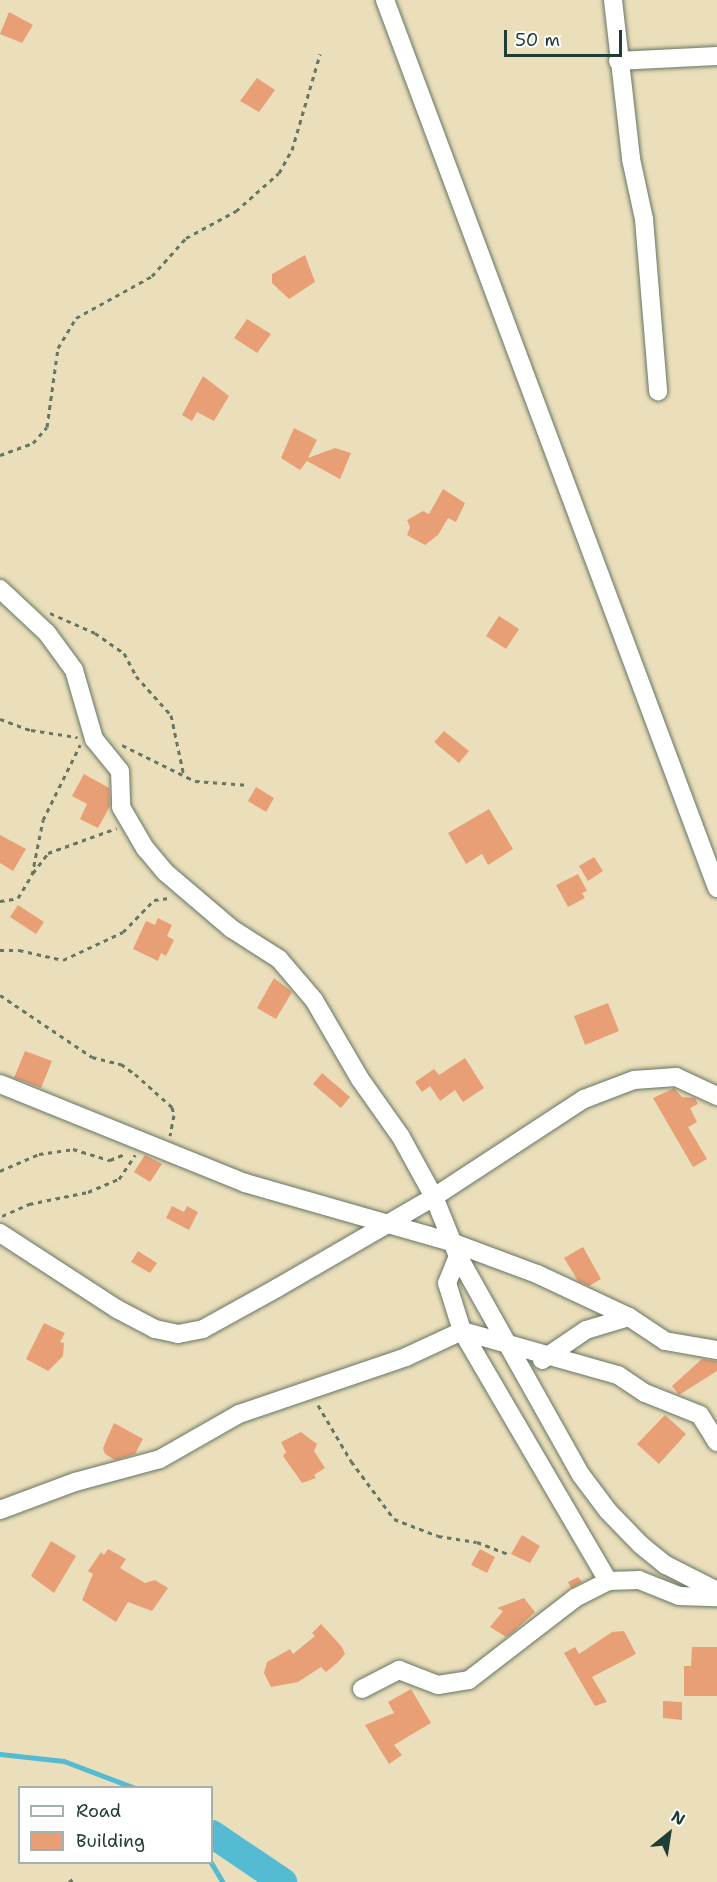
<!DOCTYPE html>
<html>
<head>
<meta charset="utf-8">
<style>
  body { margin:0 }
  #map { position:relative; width:717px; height:1882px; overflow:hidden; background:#ebdfbb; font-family:"Shantell Sans",sans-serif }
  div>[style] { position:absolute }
  .stream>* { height:4.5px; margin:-2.25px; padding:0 2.25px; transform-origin:2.25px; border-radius:2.25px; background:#54bbd2 }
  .river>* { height:28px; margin:-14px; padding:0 14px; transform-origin:14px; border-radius:14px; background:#54bbd2 }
  .building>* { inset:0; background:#e89f76 }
  .path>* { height:3px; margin-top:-1.5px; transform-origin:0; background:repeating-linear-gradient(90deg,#667663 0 4.5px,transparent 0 9px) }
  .roads { filter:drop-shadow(0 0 2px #667663) drop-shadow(0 0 2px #667663) }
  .street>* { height:18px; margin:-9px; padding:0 9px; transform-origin:9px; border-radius:9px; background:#fff }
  span { translate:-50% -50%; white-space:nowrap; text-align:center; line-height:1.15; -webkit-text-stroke:4.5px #fff; paint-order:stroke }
  .legend { position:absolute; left:18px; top:1786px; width:195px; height:78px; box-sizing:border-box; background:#fff; border:2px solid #a5b1ae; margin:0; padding:8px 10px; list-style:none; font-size:18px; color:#1f3d34 }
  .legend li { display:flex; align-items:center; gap:12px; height:30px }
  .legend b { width:30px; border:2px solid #a5b1ae }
  .north { position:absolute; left:639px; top:1804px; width:60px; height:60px; -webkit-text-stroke:4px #fff; paint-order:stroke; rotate:30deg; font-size:16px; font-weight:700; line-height:24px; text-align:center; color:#1f3d34 }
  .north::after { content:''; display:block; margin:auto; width:21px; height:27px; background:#1f3d34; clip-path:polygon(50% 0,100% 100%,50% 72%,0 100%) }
  .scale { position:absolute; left:504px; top:30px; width:118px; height:27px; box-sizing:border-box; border:3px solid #1f3d34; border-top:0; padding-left:8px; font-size:18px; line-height:21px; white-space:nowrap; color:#1f3d34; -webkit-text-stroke:4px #fff; paint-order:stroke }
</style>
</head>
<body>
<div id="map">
  <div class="stream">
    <div style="left:0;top:1754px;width:64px;rotate:6.2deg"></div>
    <div style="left:64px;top:1761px;width:76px;rotate:20.8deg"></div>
    <div style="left:211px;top:1862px;width:23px;rotate:59deg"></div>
  </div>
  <div class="river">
    <div style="left:212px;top:1834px;width:86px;rotate:34.1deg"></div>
  </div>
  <div class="building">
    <div style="clip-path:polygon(9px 12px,33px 25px,22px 43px,0 34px)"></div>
    <div style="clip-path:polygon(257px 78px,275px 90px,259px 112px,240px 101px)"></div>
    <div style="clip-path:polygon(305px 255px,315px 282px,289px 299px,272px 283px,272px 274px)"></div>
    <div style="clip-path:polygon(247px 319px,271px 334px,257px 353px,234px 338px)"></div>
    <div style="clip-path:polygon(203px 376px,229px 396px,214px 421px,197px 412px,192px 421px,182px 415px)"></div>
    <div style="clip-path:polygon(294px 428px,317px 440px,308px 458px,335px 448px,351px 453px,340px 479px,307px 461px,300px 470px,281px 458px)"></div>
    <div style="clip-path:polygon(443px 489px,465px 503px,456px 522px,448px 518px,438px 535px,425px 545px,407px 535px,410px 527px,407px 520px,423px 511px,429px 514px)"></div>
    <div style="clip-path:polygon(499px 616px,519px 629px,506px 649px,486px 636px)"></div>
    <div style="clip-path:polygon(444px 731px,469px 751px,459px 763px,434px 742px)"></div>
    <div style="clip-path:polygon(84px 774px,109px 788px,110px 806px,98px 828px,80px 819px,87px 804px,72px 796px)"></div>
    <div style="clip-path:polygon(256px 787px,274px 798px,266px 812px,248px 801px)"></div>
    <div style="clip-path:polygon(489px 809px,513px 849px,488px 865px,482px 854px,466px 864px,448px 833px)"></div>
    <div style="clip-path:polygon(0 835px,26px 849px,13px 871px,0 863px)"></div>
    <div style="clip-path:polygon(594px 857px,603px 871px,588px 881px,579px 866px)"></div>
    <div style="clip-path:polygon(578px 874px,587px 891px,582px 893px,585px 898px,568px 907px,556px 885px)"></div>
    <div style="clip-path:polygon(18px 905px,44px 922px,36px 934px,10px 917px)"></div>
    <div style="clip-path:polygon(158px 918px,172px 925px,167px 936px,174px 940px,166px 956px,161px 953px,158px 961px,133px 949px,146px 921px,155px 925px)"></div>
    <div style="clip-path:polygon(274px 978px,292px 992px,276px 1019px,257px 1008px)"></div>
    <div style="clip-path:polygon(608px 1003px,619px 1031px,585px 1045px,574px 1016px)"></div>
    <div style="clip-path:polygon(25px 1051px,52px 1061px,41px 1088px,14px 1078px)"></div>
    <div style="clip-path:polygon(465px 1058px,484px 1088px,463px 1102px,455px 1090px,440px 1101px,430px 1086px,422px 1092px,415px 1082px,434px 1069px,439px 1075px)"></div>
    <div style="clip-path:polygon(322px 1073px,350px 1097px,341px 1108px,313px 1084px)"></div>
    <div style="clip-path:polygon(674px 1088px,682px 1097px,695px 1098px,698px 1104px,690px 1108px,697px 1122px,688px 1127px,707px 1159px,693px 1167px,653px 1098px)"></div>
    <div style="clip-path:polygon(145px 1155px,162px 1164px,150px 1182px,134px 1172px)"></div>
    <div style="clip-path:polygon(172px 1206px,184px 1212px,187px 1206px,198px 1212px,189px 1230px,166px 1218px)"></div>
    <div style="clip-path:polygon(583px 1247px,601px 1279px,589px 1286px,578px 1281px,564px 1258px)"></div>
    <div style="clip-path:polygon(138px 1251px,157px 1263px,150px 1273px,131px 1262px)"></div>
    <div style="clip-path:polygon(44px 1323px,65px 1333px,60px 1342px,64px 1343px,63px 1356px,48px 1371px,26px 1359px)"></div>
    <div style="clip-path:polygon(702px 1359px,717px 1361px,717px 1371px,679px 1395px,672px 1386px)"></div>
    <div style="clip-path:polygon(665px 1415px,686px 1434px,659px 1464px,637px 1444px)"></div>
    <div style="clip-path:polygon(114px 1423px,143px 1439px,135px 1454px,115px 1460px,105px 1454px,103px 1448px)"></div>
    <div style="clip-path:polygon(301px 1432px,317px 1444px,314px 1451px,325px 1468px,314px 1475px,316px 1478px,302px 1483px,283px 1456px,286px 1452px,281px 1442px)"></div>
    <div style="clip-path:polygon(522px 1535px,540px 1546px,530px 1563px,511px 1554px)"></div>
    <div style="clip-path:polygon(51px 1541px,76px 1556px,54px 1593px,31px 1576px)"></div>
    <div style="clip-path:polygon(108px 1549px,126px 1559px,120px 1568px,145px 1583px,155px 1580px,168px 1588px,152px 1611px,128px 1602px,116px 1622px,82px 1600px,93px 1574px,88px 1571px,101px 1552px,104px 1555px)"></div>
    <div style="clip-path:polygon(480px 1549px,495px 1557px,487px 1573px,471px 1565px)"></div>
    <div style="clip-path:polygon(578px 1577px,582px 1582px,571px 1588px,568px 1582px)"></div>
    <div style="clip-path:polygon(524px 1598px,535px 1612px,512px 1633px,506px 1637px,490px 1627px,503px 1611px,497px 1608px)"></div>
    <div style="clip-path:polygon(321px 1624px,342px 1647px,345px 1654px,338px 1662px,326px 1672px,321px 1667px,298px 1682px,271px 1687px,264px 1673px,267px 1662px,290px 1649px,293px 1654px,315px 1636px,312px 1633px)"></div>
    <div style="clip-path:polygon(624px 1631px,636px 1654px,592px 1677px,607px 1702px,595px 1706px,564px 1653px,575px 1647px,579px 1654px,612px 1632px)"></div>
    <div style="clip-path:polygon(692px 1647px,717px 1647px,717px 1696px,684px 1696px,684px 1666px,691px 1666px)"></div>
    <div style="clip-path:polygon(411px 1689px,431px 1723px,394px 1745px,402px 1755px,389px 1764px,365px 1725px,394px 1713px,388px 1702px)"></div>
    <div style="clip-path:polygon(663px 1701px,682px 1702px,682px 1720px,663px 1718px)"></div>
  </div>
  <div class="path">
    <div style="left:0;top:455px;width:35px;rotate:-20deg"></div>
    <div style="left:33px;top:443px;width:21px;rotate:-49deg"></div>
    <div style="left:47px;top:427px;width:80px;rotate:-82.1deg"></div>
    <div style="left:58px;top:348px;width:35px;rotate:-59deg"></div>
    <div style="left:76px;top:318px;width:87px;rotate:-28.9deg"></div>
    <div style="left:152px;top:276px;width:51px;rotate:-48.2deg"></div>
    <div style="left:186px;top:238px;width:57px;rotate:-28.4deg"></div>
    <div style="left:236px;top:211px;width:57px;rotate:-41.5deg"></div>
    <div style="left:279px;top:173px;width:26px;rotate:-61deg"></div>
    <div style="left:292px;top:150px;width:100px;rotate:-73.7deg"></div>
    <div style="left:50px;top:613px;width:49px;rotate:24deg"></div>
    <div style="left:95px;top:633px;width:35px;rotate:35deg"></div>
    <div style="left:124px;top:653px;width:26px;rotate:62deg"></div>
    <div style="left:136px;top:676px;width:52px;rotate:48.1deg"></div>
    <div style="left:171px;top:715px;width:62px;rotate:78deg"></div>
    <div style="left:0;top:719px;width:33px;rotate:20deg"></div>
    <div style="left:31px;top:730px;width:47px;rotate:8.7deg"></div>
    <div style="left:122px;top:745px;width:81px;rotate:26.3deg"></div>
    <div style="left:195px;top:781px;width:54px;rotate:4.2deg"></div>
    <div style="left:33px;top:873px;width:25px;rotate:-53deg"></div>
    <div style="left:48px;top:853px;width:73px;rotate:-19.9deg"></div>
    <div style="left:0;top:901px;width:18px;rotate:-9deg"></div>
    <div style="left:18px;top:898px;width:27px;rotate:-59deg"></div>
    <div style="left:32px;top:875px;width:56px;rotate:-78.7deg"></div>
    <div style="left:43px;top:820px;width:84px;rotate:-63.7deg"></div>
    <div style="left:0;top:950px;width:19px"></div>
    <div style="left:19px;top:950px;width:45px;rotate:12.8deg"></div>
    <div style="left:63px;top:960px;width:66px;rotate:-25deg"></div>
    <div style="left:123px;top:932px;width:45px;rotate:-45.9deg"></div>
    <div style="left:154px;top:900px;width:15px;rotate:-8deg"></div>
    <div style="left:0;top:995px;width:111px;rotate:34deg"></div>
    <div style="left:92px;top:1057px;width:30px;rotate:14deg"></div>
    <div style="left:121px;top:1064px;width:17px;rotate:36deg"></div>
    <div style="left:135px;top:1074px;width:50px;rotate:41.7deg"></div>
    <div style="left:172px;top:1107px;width:8px;rotate:76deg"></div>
    <div style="left:174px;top:1115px;width:21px;rotate:101deg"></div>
    <div style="left:0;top:1171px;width:43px;rotate:-23.6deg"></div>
    <div style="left:39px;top:1154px;width:34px;rotate:-8deg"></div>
    <div style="left:73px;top:1149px;width:39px;rotate:17deg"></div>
    <div style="left:110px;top:1160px;width:18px;rotate:-22deg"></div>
    <div style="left:2px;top:1216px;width:30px;rotate:-24deg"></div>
    <div style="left:29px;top:1204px;width:60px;rotate:-11.5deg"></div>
    <div style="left:88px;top:1192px;width:34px;rotate:-23deg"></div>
    <div style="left:119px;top:1179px;width:29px;rotate:-56deg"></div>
    <div style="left:318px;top:1405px;width:65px;rotate:59.5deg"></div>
    <div style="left:351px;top:1461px;width:72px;rotate:53.4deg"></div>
    <div style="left:394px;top:1519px;width:47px;rotate:21.1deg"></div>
    <div style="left:438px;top:1536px;width:39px;rotate:9deg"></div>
    <div style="left:477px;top:1542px;width:33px;rotate:21deg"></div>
    <div style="left:69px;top:1882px;width:5px;rotate:-37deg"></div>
  </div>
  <div class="roads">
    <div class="street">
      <div style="left:385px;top:0;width:948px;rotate:69.5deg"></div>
      <div style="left:613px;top:0;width:160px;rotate:83.5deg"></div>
      <div style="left:631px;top:159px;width:61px;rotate:77.8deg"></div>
      <div style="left:644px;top:219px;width:173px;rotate:85.3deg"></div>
      <div style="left:618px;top:61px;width:99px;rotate:-2.9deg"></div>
      <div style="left:0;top:589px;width:64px;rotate:43.1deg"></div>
      <div style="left:47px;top:633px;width:46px;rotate:53.9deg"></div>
      <div style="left:74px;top:670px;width:72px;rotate:73.8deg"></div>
      <div style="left:94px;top:739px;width:41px;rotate:50.9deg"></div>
      <div style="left:120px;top:771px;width:36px;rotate:88deg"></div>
      <div style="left:121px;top:807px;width:48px;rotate:59.7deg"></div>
      <div style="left:145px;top:848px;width:31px;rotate:50deg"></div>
      <div style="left:165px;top:872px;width:88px;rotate:40.4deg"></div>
      <div style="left:232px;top:929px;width:56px;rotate:32.6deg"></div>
      <div style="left:279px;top:959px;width:54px;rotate:49.5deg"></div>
      <div style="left:314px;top:1000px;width:91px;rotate:59.8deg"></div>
      <div style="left:360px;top:1079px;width:71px;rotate:54.7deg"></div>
      <div style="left:401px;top:1137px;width:68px;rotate:61.2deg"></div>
      <div style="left:434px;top:1197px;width:64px;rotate:67.9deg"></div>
      <div style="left:458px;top:1256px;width:251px;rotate:60.7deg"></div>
      <div style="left:581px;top:1475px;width:45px;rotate:53.1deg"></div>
      <div style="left:608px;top:1511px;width:47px;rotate:45.9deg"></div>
      <div style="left:641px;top:1545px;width:32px;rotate:39deg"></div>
      <div style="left:666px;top:1565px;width:57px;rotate:27deg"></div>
      <div style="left:0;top:1084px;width:264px;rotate:22deg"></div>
      <div style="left:245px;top:1183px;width:214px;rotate:16deg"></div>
      <div style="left:451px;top:1242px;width:92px;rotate:20.4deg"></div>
      <div style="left:537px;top:1274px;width:102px;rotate:25.1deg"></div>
      <div style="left:629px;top:1317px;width:43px;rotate:33.7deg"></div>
      <div style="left:665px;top:1341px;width:53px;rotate:9.8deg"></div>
      <div style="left:0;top:1233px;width:140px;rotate:33deg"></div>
      <div style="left:117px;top:1309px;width:43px;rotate:27.8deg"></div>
      <div style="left:155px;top:1329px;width:24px;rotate:12deg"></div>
      <div style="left:178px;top:1334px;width:25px;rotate:-11deg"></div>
      <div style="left:203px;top:1329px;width:85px;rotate:-29deg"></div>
      <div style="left:277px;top:1288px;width:181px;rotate:-30.1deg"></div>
      <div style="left:434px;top:1197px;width:179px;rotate:-33.2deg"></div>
      <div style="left:584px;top:1099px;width:53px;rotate:-20.8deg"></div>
      <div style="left:634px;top:1080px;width:42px;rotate:-4.1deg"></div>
      <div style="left:676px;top:1077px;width:45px;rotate:24.9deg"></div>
      <div style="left:458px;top:1256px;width:29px;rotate:112deg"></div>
      <div style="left:447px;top:1283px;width:50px;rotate:72.6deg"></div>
      <div style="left:462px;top:1331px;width:290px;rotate:59.7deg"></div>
      <div style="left:542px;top:1360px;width:53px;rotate:-34.3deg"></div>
      <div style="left:586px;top:1330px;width:45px;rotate:-16.8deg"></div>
      <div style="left:0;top:1510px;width:80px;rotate:-20.5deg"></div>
      <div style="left:75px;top:1482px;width:88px;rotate:-15.1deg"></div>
      <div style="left:160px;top:1459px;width:91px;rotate:-29.7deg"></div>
      <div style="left:239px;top:1414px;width:176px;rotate:-18.8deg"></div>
      <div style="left:406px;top:1357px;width:62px;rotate:-24.9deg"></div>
      <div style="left:462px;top:1331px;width:162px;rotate:15.8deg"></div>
      <div style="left:618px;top:1375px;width:32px;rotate:34deg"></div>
      <div style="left:645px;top:1393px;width:59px;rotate:21.8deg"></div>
      <div style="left:700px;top:1415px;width:32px;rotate:58deg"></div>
      <div style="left:362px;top:1689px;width:42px;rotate:-27.2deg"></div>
      <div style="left:399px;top:1670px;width:42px;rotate:21deg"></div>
      <div style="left:438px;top:1685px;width:31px;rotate:-9deg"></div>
      <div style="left:469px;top:1680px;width:134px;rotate:-37.7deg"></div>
      <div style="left:575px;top:1598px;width:37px;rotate:-27deg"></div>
      <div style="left:608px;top:1581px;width:31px;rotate:-2deg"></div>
      <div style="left:639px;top:1580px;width:43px;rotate:21.8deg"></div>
      <div style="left:679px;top:1596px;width:38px;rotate:2deg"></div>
    </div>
  </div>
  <ul class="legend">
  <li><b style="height:8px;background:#fff"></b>Road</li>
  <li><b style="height:16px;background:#e89f76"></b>Building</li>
  </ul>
  <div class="north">N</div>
  <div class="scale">50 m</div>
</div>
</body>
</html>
